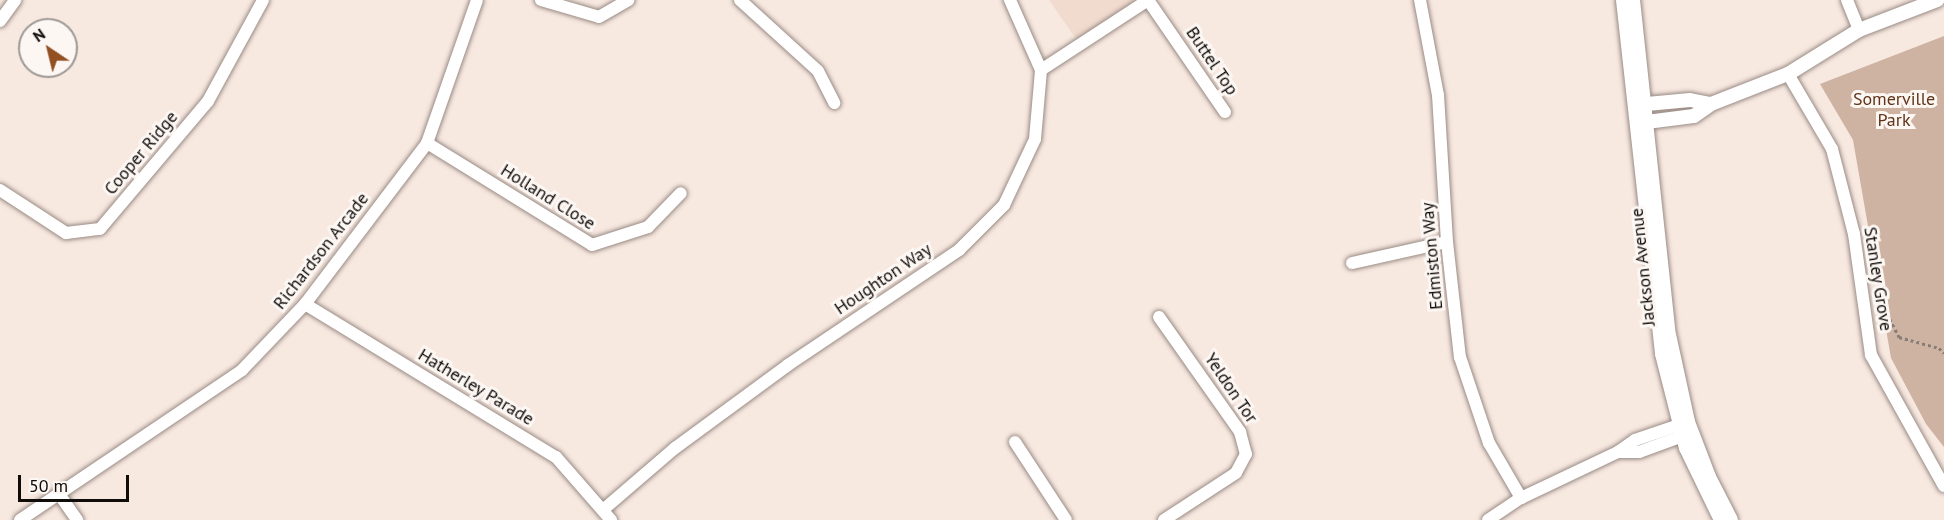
<!DOCTYPE html>
<html>
<head>
<meta charset="utf-8">
<style>
  body { margin:0 }
  #map { position:relative; width:1944px; height:520px; overflow:hidden; background:#f7e8e0; font-family:"PT Sans",sans-serif }
  div>[style] { position:absolute }
  .built>* { inset:0; background:#f1dbcf }
  .green>* { inset:0; background:#ceb2a2 }
  .path>* { height:3px; margin-top:-1.5px; transform-origin:0; background:repeating-linear-gradient(90deg,#867d77 0 3px,transparent 0 6px) }
  .roads { filter:drop-shadow(0 0 2px #998b84) drop-shadow(0 0 2px #998b84) }
  .minor>* { height:12px; margin:-6px; padding:0 6px; transform-origin:6px; border-radius:6px; background:#fff }
  .tertiary>* { height:14px; margin:-7px; padding:0 7px; transform-origin:7px; border-radius:7px; background:#fff }
  span { translate:-50% -50%; white-space:nowrap; text-align:center; line-height:1.15; -webkit-text-stroke:6px #fdf7f4; paint-order:stroke }
  .street-label { font-size:18px; color:#100c09 }
  .park-label { font-size:18px; color:#613418 }
  .north { position:absolute; left:18px; top:18px; width:60px; height:60px; box-sizing:border-box; background:#fdf7f4; border:2px solid #9e9996; border-radius:50%; rotate:325deg; font-size:16px; font-weight:700; line-height:24px; text-align:center; color:#100c09 }
  .north::after { content:''; display:block; margin:auto; width:21px; height:27px; background:#935022; clip-path:polygon(50% 0,100% 100%,50% 72%,0 100%) }
  .scale { position:absolute; left:18px; top:475px; width:111px; height:27px; box-sizing:border-box; border:3px solid #100c09; border-top:0; padding-left:8px; font-size:18px; line-height:21px; white-space:nowrap; color:#100c09; -webkit-text-stroke:4px #fdf7f4; paint-order:stroke }
</style>
</head>
<body>
<div id="map">
  <div class="built">
    <div style="clip-path:polygon(1049px 0,1148px 0,1081px 46px)"></div>
  </div>
  <div class="green">
    <div style="clip-path:polygon(1944px 36px,1944px 447px,1926px 424px,1891px 358px,1853px 140px,1820px 84px)"></div>
  </div>
  <div class="path">
    <div style="left:1876px;top:292px;width:51px;rotate:62.9deg"></div>
    <div style="left:1899px;top:337px;width:41px;rotate:15.4deg"></div>
    <div style="left:1939px;top:348px;width:7px;rotate:45deg"></div>
  </div>
  <div class="roads">
    <div class="minor">
      <div style="left:541px;top:0;width:60px;rotate:16.3deg"></div>
      <div style="left:599px;top:17px;width:34px;rotate:-30deg"></div>
      <div style="left:740px;top:0;width:105px;rotate:42.3deg"></div>
      <div style="left:818px;top:71px;width:36px;rotate:63deg"></div>
      <div style="left:1148px;top:0;width:136px;rotate:55.5deg"></div>
      <div style="left:1420px;top:0;width:97px;rotate:79.3deg"></div>
      <div style="left:1438px;top:95px;width:147px;rotate:86.5deg"></div>
      <div style="left:1447px;top:242px;width:116px;rotate:83.6deg"></div>
      <div style="left:1460px;top:357px;width:91px;rotate:71.4deg"></div>
      <div style="left:1489px;top:443px;width:64px;rotate:59.8deg"></div>
      <div style="left:1847px;top:0;width:32px;rotate:68deg"></div>
      <div style="left:0;top:21px;width:26px;rotate:-54deg"></div>
      <div style="left:1041px;top:70px;width:128px;rotate:-33.2deg"></div>
      <div style="left:1788px;top:74px;width:87px;rotate:59.6deg"></div>
      <div style="left:1832px;top:149px;width:88px;rotate:75.5deg"></div>
      <div style="left:1854px;top:234px;width:122px;rotate:82deg"></div>
      <div style="left:1871px;top:355px;width:150px;rotate:60.9deg"></div>
      <div style="left:427px;top:143px;width:194px;rotate:31.7deg"></div>
      <div style="left:592px;top:245px;width:59px;rotate:-17.8deg"></div>
      <div style="left:648px;top:227px;width:47px;rotate:-45.9deg"></div>
      <div style="left:0;top:190px;width:79px;rotate:33.1deg"></div>
      <div style="left:66px;top:233px;width:34px;rotate:-7deg"></div>
      <div style="left:100px;top:229px;width:167px;rotate:-49.8deg"></div>
      <div style="left:208px;top:101px;width:115px;rotate:-61.4deg"></div>
      <div style="left:1352px;top:263px;width:97px;rotate:-12.5deg"></div>
      <div style="left:305px;top:304px;width:294px;rotate:31.4deg"></div>
      <div style="left:556px;top:457px;width:84px;rotate:48.9deg"></div>
      <div style="left:1159px;top:317px;width:141px;rotate:54.8deg"></div>
      <div style="left:1240px;top:432px;width:23px;rotate:75deg"></div>
      <div style="left:1246px;top:454px;width:21px;rotate:118deg"></div>
      <div style="left:1236px;top:473px;width:86px;rotate:146.9deg"></div>
      <div style="left:1015px;top:442px;width:93px;rotate:56.8deg"></div>
      <div style="left:1618px;top:452px;width:21px"></div>
      <div style="left:1639px;top:452px;width:55px;rotate:-20.1deg"></div>
      <div style="left:59px;top:494px;width:32px;rotate:55deg"></div>
      <div style="left:604px;top:509px;width:94px;rotate:-40.7deg"></div>
      <div style="left:675px;top:448px;width:140px;rotate:-36.3deg"></div>
      <div style="left:788px;top:365px;width:206px;rotate:-33.9deg"></div>
      <div style="left:959px;top:250px;width:64px;rotate:-45deg"></div>
      <div style="left:1004px;top:205px;width:73px;rotate:-64.8deg"></div>
      <div style="left:1035px;top:139px;width:69px;rotate:-85deg"></div>
      <div style="left:1041px;top:70px;width:77px;rotate:-113.9deg"></div>
      <div style="left:20px;top:520px;width:268px;rotate:-34deg"></div>
      <div style="left:242px;top:370px;width:91px;rotate:-46.3deg"></div>
      <div style="left:305px;top:304px;width:202px;rotate:-52.8deg"></div>
      <div style="left:427px;top:143px;width:151px;rotate:-70.7deg"></div>
      <div style="left:1488px;top:520px;width:40px;rotate:-34deg"></div>
      <div style="left:1521px;top:498px;width:107px;rotate:-25.4deg"></div>
      <div style="left:1618px;top:452px;width:21px;rotate:-35deg"></div>
      <div style="left:1635px;top:440px;width:56px;rotate:-18.8deg"></div>
    </div>
    <div class="tertiary">
      <div style="left:1623px;top:0;width:356px;rotate:83.7deg"></div>
      <div style="left:1662px;top:354px;width:97px;rotate:75.7deg"></div>
      <div style="left:1686px;top:448px;width:80px;rotate:64.1deg"></div>
      <div style="left:1633px;top:0;width:332px;rotate:83.9deg"></div>
      <div style="left:1668px;top:330px;width:94px;rotate:77.7deg"></div>
      <div style="left:1688px;top:422px;width:59px;rotate:69.1deg"></div>
      <div style="left:1709px;top:477px;width:48px;rotate:62.9deg"></div>
      <div style="left:1636px;top:105px;width:54px;rotate:-5.3deg"></div>
      <div style="left:1690px;top:100px;width:21px;rotate:11deg"></div>
      <div style="left:1639px;top:123px;width:55px;rotate:-7.3deg"></div>
      <div style="left:1694px;top:116px;width:21px;rotate:-35deg"></div>
      <div style="left:1711px;top:104px;width:83px;rotate:-21.3deg"></div>
      <div style="left:1788px;top:74px;width:84px;rotate:-31.8deg"></div>
      <div style="left:1859px;top:30px;width:84px;rotate:-21deg"></div>
    </div>
  </div>
  <div class="street-label">
    <span style="left:1212px;top:61px;rotate:56deg">Buttel Top</span>
    <span style="left:141px;top:153px;rotate:-50deg">Cooper Ridge</span>
    <span style="left:548px;top:197px;rotate:32deg">Holland Close</span>
    <span style="left:321px;top:251px;rotate:-52deg">Richardson Arcade</span>
    <span style="left:1432px;top:256px;rotate:-95deg">Edmiston Way</span>
    <span style="left:1643px;top:267px;rotate:-96deg">Jackson Avenue</span>
    <span style="left:883px;top:279px;rotate:-34deg">Houghton Way</span>
    <span style="left:1878px;top:279px;rotate:81deg">Stanley Grove</span>
    <span style="left:476px;top:387px;rotate:31deg">Hatherley Parade</span>
    <span style="left:1231px;top:388px;rotate:56deg">Yeldon Tor</span>
  </div>
  <div class="park-label">
    <span style="left:1894px;top:110px">Somerville<br>Park</span>
  </div>
  <div class="north">N</div>
  <div class="scale">50 m</div>
</div>
</body>
</html>
